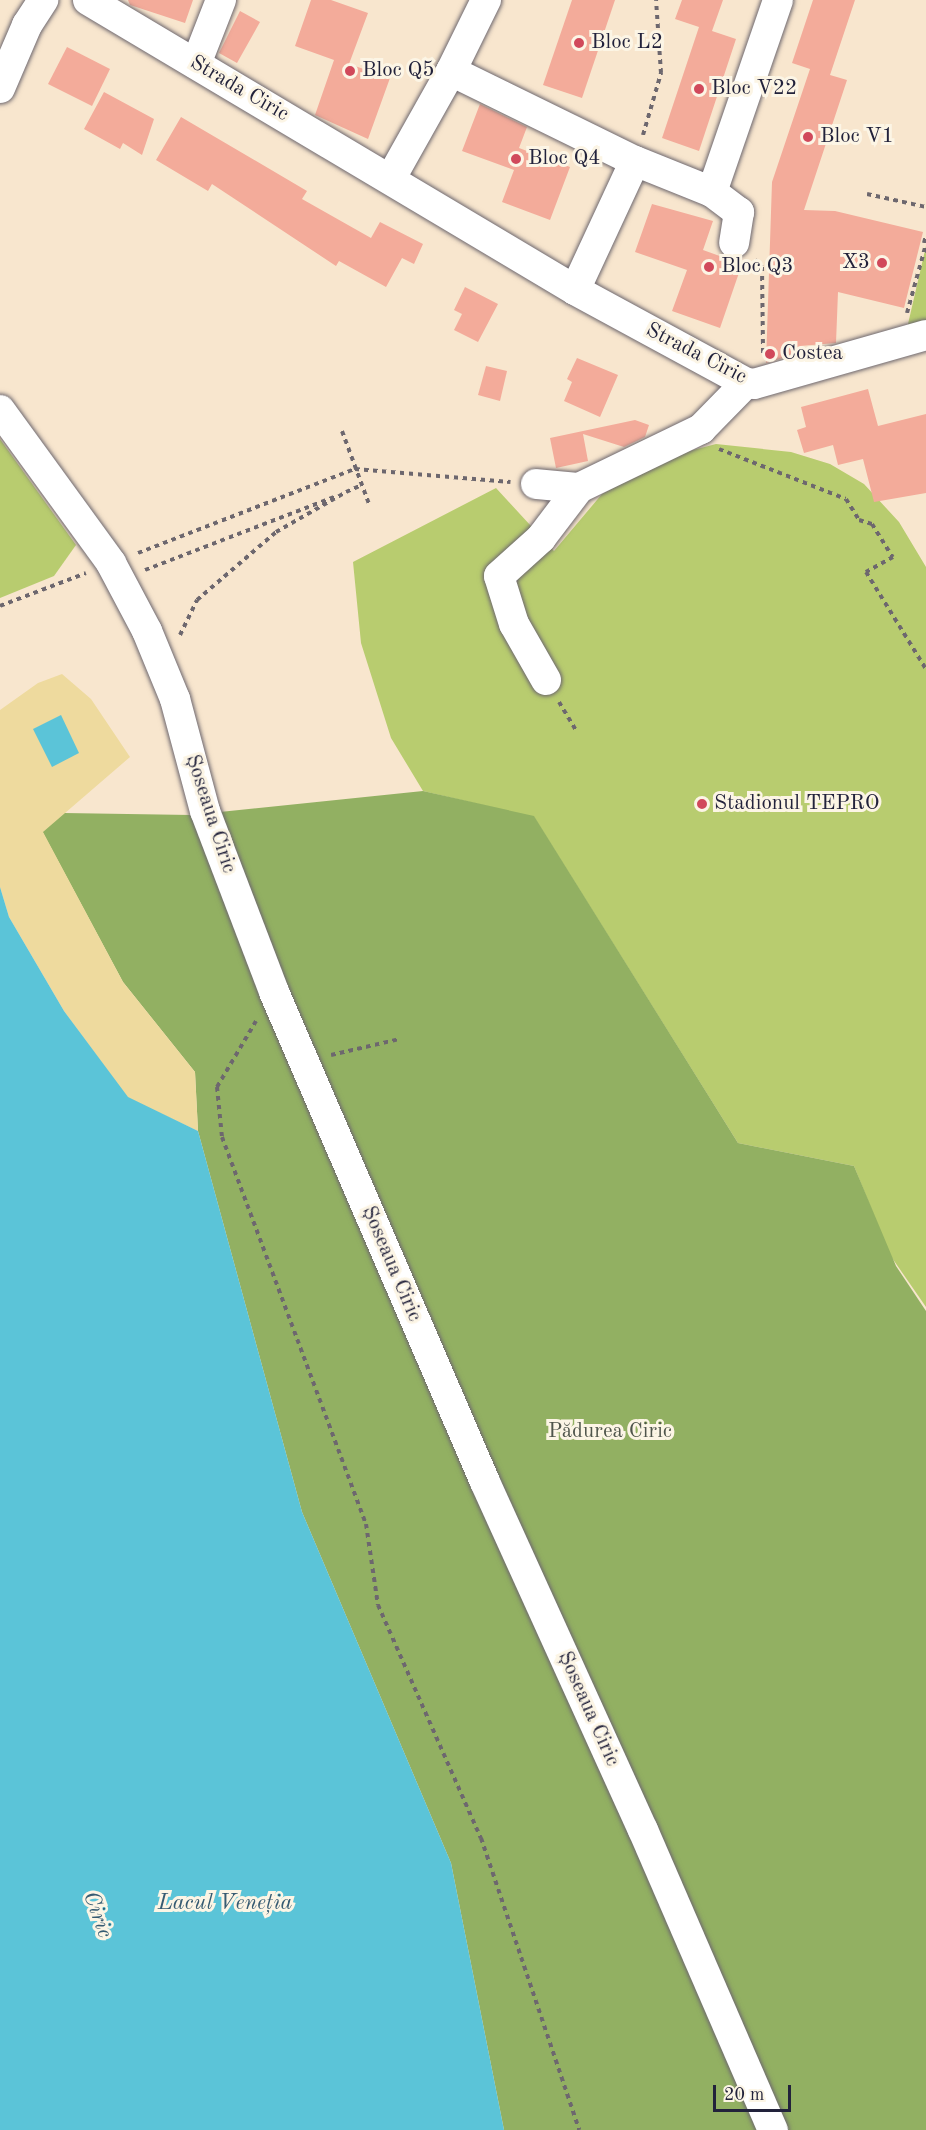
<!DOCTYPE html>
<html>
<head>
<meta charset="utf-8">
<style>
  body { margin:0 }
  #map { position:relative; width:926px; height:2130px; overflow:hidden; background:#f8e6ce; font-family:"Old Standard TT",serif }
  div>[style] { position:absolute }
  .green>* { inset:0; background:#b8cc6f }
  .forest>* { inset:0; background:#92b062 }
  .sand>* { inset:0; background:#eeda9e }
  .water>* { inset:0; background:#5bc4d8 }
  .building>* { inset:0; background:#f3ab9a }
  .path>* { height:4px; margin-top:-2px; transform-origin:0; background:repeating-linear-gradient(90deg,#6d676e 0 4.5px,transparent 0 9px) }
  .roads { filter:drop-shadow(0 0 2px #6d676e) drop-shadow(0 0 2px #6d676e) }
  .minor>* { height:30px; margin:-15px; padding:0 15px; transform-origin:15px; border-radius:15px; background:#fff }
  .dots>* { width:16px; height:16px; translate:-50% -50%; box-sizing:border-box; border:3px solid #fcf5e5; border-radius:50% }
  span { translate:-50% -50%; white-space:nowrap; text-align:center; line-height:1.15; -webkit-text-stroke:6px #fcf5e5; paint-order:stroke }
  .poi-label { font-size:21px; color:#22223b }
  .left { translate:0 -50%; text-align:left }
  .right { translate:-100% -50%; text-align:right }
  .street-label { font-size:21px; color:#22223b }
  .park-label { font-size:21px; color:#4f554b }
  .water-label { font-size:22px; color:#365b72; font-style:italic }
  .scale { position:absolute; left:713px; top:2085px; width:78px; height:27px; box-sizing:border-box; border:3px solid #22223b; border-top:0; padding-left:8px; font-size:18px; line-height:21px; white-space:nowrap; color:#22223b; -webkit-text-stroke:4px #fcf5e5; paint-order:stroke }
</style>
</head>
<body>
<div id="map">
  <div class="green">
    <div style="clip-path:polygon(926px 246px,926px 330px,905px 337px)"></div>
    <div style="clip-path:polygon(0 439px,76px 545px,54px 576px,0 598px)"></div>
    <div style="clip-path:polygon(716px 444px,791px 452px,830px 464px,864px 484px,899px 522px,926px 567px,926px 1307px,890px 1255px,854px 1166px,738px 1143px,534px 817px,423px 791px,391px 738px,361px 643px,353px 562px,496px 488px,554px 551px,602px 494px,674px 455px)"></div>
  </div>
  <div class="forest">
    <div style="clip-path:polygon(423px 791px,534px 816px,738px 1143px,854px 1166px,896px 1266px,926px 1311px,926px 2130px,504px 2130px,451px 1863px,302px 1512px,198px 1131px,195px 1072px,123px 982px,42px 831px,64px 813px,191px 815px)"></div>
  </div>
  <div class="sand">
    <div style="clip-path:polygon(62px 674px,91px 699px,130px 757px,43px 832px,123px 982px,195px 1072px,198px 1131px,128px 1098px,64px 1011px,9px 917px,0 887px,0 710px,38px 683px)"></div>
  </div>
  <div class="water">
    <div style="clip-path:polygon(61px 715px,79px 753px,52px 767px,33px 729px)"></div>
    <div style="clip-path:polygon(0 887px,9px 917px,64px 1011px,128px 1097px,198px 1131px,302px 1512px,451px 1863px,504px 2130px,0 2130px)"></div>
  </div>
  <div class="building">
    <div style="clip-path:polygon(128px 0,193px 0,185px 23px,130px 5px)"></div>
    <div style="clip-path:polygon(311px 0,331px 0,368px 13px,349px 64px,390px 78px,368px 139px,315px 115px,334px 60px,295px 46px)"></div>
    <div style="clip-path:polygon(572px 0,615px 0,582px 98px,543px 85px)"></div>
    <div style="clip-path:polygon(682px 0,723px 0,712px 31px,736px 39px,699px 151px,662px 138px,699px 27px,675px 19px)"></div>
    <div style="clip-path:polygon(813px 0,855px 0,830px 75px,847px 80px,804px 210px,835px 211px,923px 232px,904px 308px,838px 292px,836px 343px,800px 346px,800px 353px,766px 363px,772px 182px,810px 69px,792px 63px)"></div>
    <div style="clip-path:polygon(240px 11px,260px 22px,237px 63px,219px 53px)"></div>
    <div style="clip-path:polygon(67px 47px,110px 69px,92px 106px,48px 84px)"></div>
    <div style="clip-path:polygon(104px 92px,154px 119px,142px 155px,123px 143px,120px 149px,84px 129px)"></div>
    <div style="clip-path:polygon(480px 104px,527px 127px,519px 148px,570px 167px,550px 220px,502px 202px,514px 170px,462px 151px)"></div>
    <div style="clip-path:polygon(181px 117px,307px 191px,302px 199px,371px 238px,380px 222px,423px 244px,414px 264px,402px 258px,386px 287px,339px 261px,336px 266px,212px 184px,208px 191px,156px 160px)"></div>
    <div style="clip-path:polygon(652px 204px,713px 221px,703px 250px,742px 264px,720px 328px,672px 311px,687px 270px,635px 252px)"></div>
    <div style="clip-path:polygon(465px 287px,498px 304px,478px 342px,454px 330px,462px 314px,454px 310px)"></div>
    <div style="clip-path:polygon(577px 358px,618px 375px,600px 417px,564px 401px,572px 382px,567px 379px)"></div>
    <div style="clip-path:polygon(486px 366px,507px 371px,500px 401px,478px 395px)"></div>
    <div style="clip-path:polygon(868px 389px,878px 426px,926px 414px,926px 493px,874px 502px,863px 459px,838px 465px,833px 445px,804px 453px,797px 430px,806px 427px,801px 407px)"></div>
    <div style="clip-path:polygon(635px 420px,649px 425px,645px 437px,624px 447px,583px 434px,588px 461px,556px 468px,550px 438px)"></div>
  </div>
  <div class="path">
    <div style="left:643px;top:135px;width:65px;rotate:-73.8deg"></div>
    <div style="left:661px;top:73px;width:73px;rotate:-93.9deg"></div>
    <div style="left:867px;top:194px;width:60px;rotate:12.4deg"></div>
    <div style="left:924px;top:243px;width:8px;rotate:-76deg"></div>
    <div style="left:755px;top:260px;width:10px;rotate:45deg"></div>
    <div style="left:762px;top:267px;width:87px;rotate:89.3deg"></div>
    <div style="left:907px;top:313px;width:72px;rotate:-74.6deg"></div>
    <div style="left:342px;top:431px;width:78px;rotate:69.7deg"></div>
    <div style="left:719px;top:449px;width:136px;rotate:21.5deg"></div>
    <div style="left:846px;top:499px;width:25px;rotate:58deg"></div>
    <div style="left:859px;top:520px;width:14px;rotate:17deg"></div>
    <div style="left:872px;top:524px;width:39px;rotate:58deg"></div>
    <div style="left:893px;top:557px;width:31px;rotate:151deg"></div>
    <div style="left:866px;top:572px;width:114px;rotate:58.3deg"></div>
    <div style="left:346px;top:492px;width:17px;rotate:-24deg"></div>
    <div style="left:138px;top:553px;width:233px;rotate:-21.2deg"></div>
    <div style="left:355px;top:469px;width:156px;rotate:4.8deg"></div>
    <div style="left:145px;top:570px;width:203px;rotate:-21.1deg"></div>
    <div style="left:0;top:606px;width:92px;rotate:-21deg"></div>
    <div style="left:180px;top:635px;width:39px;rotate:-64deg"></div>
    <div style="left:197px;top:600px;width:104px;rotate:-40.7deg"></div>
    <div style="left:276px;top:532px;width:81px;rotate:-29.7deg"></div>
    <div style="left:559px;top:702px;width:35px;rotate:59deg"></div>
    <div style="left:256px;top:1021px;width:77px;rotate:120.6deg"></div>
    <div style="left:217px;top:1087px;width:50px;rotate:84.3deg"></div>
    <div style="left:222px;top:1137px;width:413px;rotate:69.6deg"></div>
    <div style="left:366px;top:1524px;width:82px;rotate:81.6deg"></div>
    <div style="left:378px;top:1605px;width:255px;rotate:66.2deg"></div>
    <div style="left:481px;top:1838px;width:308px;rotate:71.4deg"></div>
    <div style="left:331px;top:1055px;width:71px;rotate:-13.1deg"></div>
  </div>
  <div class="roads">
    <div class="minor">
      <div style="left:88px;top:0;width:567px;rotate:30.77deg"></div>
      <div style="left:575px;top:290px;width:195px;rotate:28.5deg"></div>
      <div style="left:746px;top:383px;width:8px;rotate:7deg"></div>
      <div style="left:754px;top:384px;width:179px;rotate:-15.9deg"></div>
      <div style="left:486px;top:0;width:79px;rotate:116.2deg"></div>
      <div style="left:451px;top:71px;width:205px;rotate:26.1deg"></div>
      <div style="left:196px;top:64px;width:69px;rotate:-68.7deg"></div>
      <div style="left:0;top:88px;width:69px;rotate:-66.8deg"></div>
      <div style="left:27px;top:25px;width:30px;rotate:-57deg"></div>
      <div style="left:391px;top:178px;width:123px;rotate:-60.7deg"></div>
      <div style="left:712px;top:192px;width:34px;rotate:37deg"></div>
      <div style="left:739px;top:212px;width:31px;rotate:99deg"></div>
      <div style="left:575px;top:290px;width:142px;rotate:-65.1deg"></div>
      <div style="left:635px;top:161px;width:83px;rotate:21.9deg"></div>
      <div style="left:712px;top:192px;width:203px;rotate:-71deg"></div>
      <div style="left:0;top:410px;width:189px;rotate:54deg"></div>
      <div style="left:111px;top:563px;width:77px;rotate:62.1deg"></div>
      <div style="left:147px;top:631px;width:74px;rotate:67.6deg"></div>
      <div style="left:175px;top:699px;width:116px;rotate:75deg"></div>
      <div style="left:205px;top:811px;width:194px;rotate:69.1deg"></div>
      <div style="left:274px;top:992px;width:533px;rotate:66.7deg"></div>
      <div style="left:485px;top:1482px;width:382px;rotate:65.6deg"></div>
      <div style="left:643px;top:1830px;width:327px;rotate:66.6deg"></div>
      <div style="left:536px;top:484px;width:43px;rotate:5.3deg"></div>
      <div style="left:546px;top:680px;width:64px;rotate:-119.7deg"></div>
      <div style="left:514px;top:624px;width:50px;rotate:-107.4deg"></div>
      <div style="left:499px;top:576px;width:57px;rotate:-42.1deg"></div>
      <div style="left:541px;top:538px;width:63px;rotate:-52.8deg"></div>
      <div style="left:579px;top:488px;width:136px;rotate:-25.8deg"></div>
      <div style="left:701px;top:429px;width:64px;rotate:-45.6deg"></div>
    </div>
  </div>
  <div class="dots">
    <div style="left:579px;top:43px;background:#d1495b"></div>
    <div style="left:350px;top:71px;background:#d1495b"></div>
    <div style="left:699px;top:89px;background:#d1495b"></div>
    <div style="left:808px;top:137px;background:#d1495b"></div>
    <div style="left:516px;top:159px;background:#d1495b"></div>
    <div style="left:882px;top:263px;background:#d1495b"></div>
    <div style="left:709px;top:267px;background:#d1495b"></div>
    <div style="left:770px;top:354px;background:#d1495b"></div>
    <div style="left:702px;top:804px;background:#d1495b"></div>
  </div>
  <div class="poi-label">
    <span class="left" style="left:591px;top:43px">Bloc L2</span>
    <span class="left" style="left:362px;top:71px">Bloc Q5</span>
    <span class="left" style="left:711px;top:89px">Bloc V22</span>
    <span class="left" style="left:820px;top:137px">Bloc V1</span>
    <span class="left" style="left:528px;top:159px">Bloc Q4</span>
    <span class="right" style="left:870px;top:263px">X3</span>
    <span class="left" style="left:721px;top:267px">Bloc Q3</span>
    <span class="left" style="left:782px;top:354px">Costea</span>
    <span class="left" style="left:714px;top:804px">Stadionul TEPRO</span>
  </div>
  <div class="street-label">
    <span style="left:239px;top:89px;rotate:30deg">Strada Ciric</span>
    <span style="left:696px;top:354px;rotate:27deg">Strada Ciric</span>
    <span style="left:210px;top:814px;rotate:72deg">Șoseaua Ciric</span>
    <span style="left:391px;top:1264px;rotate:67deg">Șoseaua Ciric</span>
    <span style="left:588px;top:1709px;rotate:66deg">Șoseaua Ciric</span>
  </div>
  <div class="park-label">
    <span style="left:610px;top:1432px">Pădurea Ciric</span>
  </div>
  <div class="water-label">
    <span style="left:225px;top:1904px">Lacul Veneția</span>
    <span style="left:97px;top:1915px;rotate:70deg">Ciric</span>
  </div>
  <div class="scale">20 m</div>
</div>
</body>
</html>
